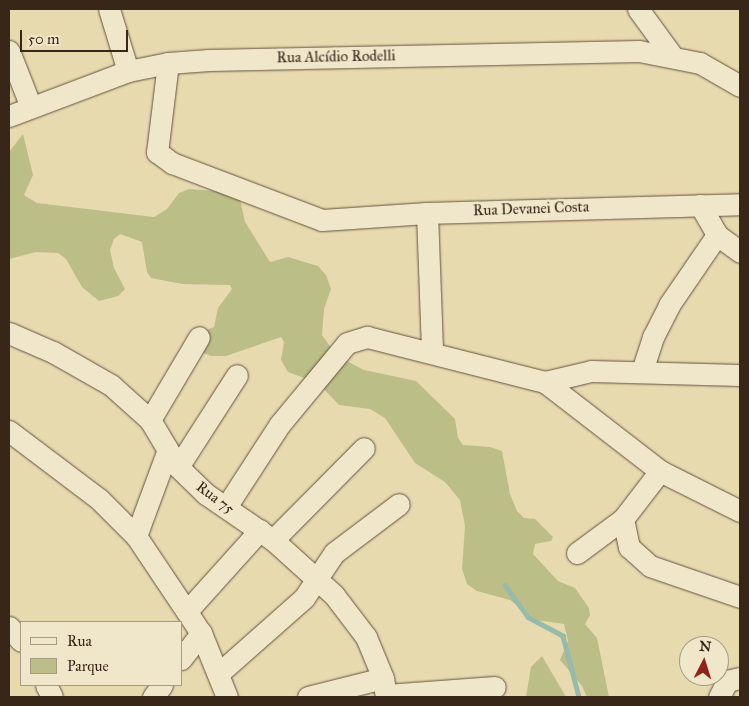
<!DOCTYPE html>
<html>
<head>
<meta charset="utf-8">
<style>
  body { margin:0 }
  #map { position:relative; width:749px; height:706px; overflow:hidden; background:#e8daaf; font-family:"IM FELL Great Primer",serif }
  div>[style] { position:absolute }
  .green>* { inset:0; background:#bbbe87 }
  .stream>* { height:4.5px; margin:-2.25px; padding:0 2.25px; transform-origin:2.25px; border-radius:2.25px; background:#97bbaa }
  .roads { filter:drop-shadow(0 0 1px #64533e) drop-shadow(0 0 1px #64533e) }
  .minor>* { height:21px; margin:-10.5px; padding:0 10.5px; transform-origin:10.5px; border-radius:10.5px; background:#f0e7cb }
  span { translate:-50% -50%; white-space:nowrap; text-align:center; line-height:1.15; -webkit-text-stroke:4.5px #f0e7cb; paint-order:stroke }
  .street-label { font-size:15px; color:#382618 }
  .frame { position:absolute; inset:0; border:10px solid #382618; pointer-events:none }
  .legend { position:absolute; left:20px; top:621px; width:162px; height:65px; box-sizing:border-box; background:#f0e7cb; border:1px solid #a69a83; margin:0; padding:6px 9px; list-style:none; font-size:15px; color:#382618 }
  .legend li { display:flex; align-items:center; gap:10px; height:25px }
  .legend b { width:25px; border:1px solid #a69a83 }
  .north { position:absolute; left:679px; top:636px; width:50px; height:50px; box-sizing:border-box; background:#f0e7cb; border:1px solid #a69a83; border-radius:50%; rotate:5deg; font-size:14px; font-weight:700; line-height:20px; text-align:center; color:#382618 }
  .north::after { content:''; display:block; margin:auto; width:18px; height:22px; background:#8f2418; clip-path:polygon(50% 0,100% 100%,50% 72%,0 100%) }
  .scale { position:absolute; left:20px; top:30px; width:108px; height:22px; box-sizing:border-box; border:2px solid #382618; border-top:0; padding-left:6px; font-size:15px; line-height:18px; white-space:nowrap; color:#382618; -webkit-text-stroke:4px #f0e7cb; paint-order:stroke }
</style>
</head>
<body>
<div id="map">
  <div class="green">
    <div style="clip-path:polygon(23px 134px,33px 175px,24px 195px,37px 203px,154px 217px,167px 209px,179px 193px,189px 189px,227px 192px,240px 199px,245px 222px,270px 262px,288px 257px,318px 266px,326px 275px,331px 289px,324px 309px,322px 335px,337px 356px,364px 370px,416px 381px,455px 419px,458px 438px,463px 445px,490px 447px,502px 451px,510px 494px,517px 511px,524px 518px,535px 519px,553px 537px,551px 541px,535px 544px,533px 554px,558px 581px,575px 588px,589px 608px,590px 615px,585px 624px,597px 638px,609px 697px,587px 697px,582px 686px,560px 660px,568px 641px,564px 624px,536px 620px,510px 600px,477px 591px,467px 584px,462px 569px,465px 526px,460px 500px,445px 482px,415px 463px,385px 418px,370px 409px,339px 405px,318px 383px,288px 372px,281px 360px,284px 342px,281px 337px,226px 356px,211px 356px,194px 349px,194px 335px,214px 327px,218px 308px,232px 289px,230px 285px,182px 284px,151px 278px,147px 272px,142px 242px,120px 234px,114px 239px,110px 250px,114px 268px,125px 289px,118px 296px,99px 301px,82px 287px,66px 259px,58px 253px,36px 252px,9px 259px,9px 152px)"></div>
    <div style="clip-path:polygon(542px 656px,566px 697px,526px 697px,531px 667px)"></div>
  </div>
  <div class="stream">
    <div style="left:505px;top:585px;width:39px;rotate:54deg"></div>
    <div style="left:528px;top:617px;width:40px;rotate:28deg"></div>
    <div style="left:563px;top:636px;width:63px;rotate:75.3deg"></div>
  </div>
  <div class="roads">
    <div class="minor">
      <div style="left:109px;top:9px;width:65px;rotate:73deg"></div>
      <div style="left:638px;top:9px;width:59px;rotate:53.9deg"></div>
      <div style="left:9px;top:51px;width:60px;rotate:68.6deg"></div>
      <div style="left:168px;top:63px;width:90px;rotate:97deg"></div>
      <div style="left:157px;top:152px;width:19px;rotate:36deg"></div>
      <div style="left:172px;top:163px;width:160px;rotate:20.8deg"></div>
      <div style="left:322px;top:220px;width:105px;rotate:-3.8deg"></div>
      <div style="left:427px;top:213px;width:313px;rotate:-1.6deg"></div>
      <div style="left:9px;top:116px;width:127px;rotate:-20.7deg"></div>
      <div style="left:128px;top:71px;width:41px;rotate:-11.3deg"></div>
      <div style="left:168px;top:63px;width:41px;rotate:-4.2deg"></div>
      <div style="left:209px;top:60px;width:430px;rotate:-1.2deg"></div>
      <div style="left:639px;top:51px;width:62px;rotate:11.1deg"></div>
      <div style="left:700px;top:63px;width:46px;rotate:29.9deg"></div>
      <div style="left:700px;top:205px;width:34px;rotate:60deg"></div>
      <div style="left:717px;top:235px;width:29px;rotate:36deg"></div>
      <div style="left:427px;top:213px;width:139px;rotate:87.9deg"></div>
      <div style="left:9px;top:333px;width:48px;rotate:23.4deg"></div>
      <div style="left:53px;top:352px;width:67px;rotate:29.6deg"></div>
      <div style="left:111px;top:385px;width:52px;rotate:41.9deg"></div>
      <div style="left:150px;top:420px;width:55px;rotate:59.2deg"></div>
      <div style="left:178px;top:467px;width:39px;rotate:44deg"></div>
      <div style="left:206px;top:494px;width:81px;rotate:34.5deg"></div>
      <div style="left:273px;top:540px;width:82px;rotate:42deg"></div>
      <div style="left:334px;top:595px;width:53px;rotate:52.7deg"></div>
      <div style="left:366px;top:637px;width:44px;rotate:67.5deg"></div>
      <div style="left:383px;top:678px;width:19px;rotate:81deg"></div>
      <div style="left:642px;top:371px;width:36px;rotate:-72deg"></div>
      <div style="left:653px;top:337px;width:36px;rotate:-63deg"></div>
      <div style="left:669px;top:305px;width:85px;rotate:-55.6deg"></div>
      <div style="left:545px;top:382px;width:47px;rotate:-13.4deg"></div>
      <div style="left:591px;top:371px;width:149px;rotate:1.5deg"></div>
      <div style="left:150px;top:420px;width:96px;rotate:-59.4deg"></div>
      <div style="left:9px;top:431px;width:113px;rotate:37.1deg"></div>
      <div style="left:99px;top:499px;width:52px;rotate:45deg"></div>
      <div style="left:136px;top:536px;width:117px;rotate:56.2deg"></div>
      <div style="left:201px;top:633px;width:69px;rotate:67.9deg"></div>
      <div style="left:178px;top:467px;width:109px;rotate:-57.3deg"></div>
      <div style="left:660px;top:471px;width:61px;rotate:127.6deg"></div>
      <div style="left:623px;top:519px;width:29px;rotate:78deg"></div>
      <div style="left:629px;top:547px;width:28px;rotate:42deg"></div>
      <div style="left:650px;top:566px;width:95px;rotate:19deg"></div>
      <div style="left:226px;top:507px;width:99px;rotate:-57deg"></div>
      <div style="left:280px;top:424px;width:105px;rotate:-50.4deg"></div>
      <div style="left:347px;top:343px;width:21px;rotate:-17deg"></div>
      <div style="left:367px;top:337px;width:184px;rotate:14.2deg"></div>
      <div style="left:545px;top:382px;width:145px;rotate:37.7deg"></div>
      <div style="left:660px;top:471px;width:89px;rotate:26.6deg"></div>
      <div style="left:136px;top:536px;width:90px;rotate:-69.7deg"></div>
      <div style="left:273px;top:540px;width:129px;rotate:-45.3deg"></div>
      <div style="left:577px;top:553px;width:57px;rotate:-36.5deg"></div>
      <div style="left:187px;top:611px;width:109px;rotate:-48deg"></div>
      <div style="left:9px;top:627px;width:18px;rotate:49deg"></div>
      <div style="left:181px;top:659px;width:33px;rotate:-52deg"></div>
      <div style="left:218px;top:674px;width:115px;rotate:-41.5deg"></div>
      <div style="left:304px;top:598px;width:54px;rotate:-56.3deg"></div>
      <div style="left:334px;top:553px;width:81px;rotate:-37deg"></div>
      <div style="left:46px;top:685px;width:13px;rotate:63deg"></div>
      <div style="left:386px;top:695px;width:109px;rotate:-4.2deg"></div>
      <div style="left:153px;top:697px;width:15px;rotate:-53deg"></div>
      <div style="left:308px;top:697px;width:77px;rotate:-14.2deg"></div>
      <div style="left:719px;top:697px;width:18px;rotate:-63deg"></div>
      <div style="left:727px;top:681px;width:13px;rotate:-13deg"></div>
    </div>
  </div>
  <div class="street-label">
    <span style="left:336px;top:57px;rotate:-1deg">Rua Alcídio Rodelli</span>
    <span style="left:531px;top:209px;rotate:-2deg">Rua Devanei Costa</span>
    <span style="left:215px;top:498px;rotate:37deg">Rua 75</span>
  </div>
  <div class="frame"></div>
  <ul class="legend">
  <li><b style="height:6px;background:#f0e7cb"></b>Rua</li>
  <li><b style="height:14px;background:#bbbe87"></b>Parque</li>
  </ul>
  <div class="north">N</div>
  <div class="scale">50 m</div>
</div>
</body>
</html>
